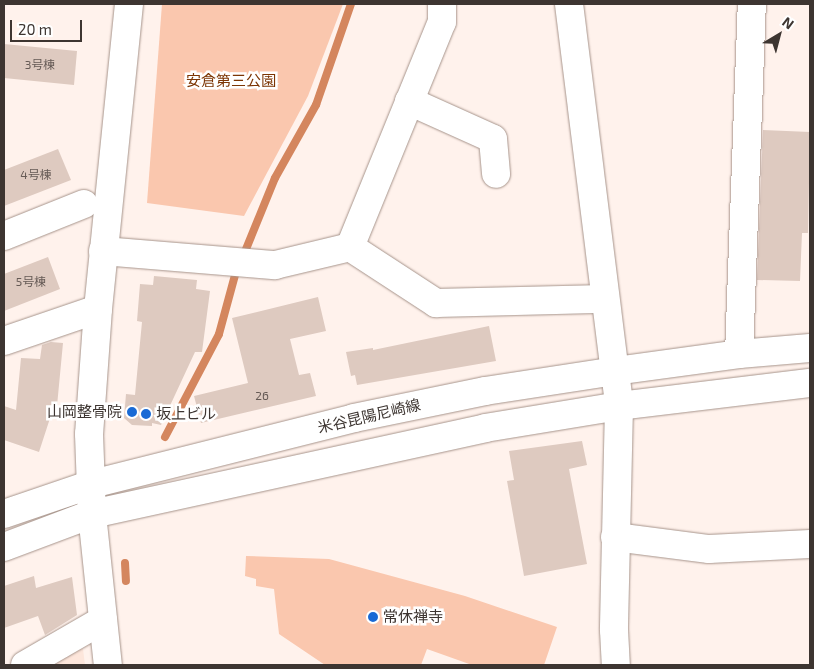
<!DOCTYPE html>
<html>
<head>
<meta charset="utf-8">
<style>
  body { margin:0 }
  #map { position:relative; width:814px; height:669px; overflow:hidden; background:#fff2ec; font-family:"Exo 2","Noto Sans JP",sans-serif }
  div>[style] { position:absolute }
  .built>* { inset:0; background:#fde6db }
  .green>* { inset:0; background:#fac7ae }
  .stream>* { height:8px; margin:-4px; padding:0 4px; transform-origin:4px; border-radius:4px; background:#d4865e }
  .building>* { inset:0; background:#decac0 }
  .roads { filter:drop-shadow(0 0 1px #a7948b) drop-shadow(0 0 1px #a7948b) }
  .minor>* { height:28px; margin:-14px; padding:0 14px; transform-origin:14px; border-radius:14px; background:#fff }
  .major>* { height:28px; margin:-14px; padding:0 14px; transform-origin:14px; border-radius:14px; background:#fff }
  .dots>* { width:14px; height:14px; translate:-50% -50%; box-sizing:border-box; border:2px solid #fff; border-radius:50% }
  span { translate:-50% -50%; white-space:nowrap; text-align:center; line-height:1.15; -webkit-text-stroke:5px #fff; paint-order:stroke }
  .number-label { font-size:12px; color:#655a55 }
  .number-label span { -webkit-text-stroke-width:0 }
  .park-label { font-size:15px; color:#7c3504 }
  .poi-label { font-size:15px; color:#3d3531 }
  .right { translate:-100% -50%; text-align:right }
  .left { translate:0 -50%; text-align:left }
  .street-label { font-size:15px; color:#3d3531 }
  .frame { position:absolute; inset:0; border:5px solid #3d3531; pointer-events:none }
  .north { position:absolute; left:754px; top:10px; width:50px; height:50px; -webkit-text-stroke:4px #fff; paint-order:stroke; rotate:37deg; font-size:14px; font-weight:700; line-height:20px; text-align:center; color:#3d3531 }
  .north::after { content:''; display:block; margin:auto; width:18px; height:22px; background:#3d3531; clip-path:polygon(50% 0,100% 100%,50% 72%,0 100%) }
  .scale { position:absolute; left:10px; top:20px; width:72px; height:22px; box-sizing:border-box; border:2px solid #3d3531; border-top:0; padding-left:6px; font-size:15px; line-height:18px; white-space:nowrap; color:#3d3531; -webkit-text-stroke:4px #fff; paint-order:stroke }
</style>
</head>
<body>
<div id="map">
  <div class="built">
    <div style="clip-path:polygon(73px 649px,83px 649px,85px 665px,45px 665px)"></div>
  </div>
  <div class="green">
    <div style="clip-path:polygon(162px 4px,343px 4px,308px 96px,244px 216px,147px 203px)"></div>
    <div style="clip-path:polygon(246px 556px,329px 559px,465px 596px,557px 627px,544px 665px,472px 665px,427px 649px,421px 665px,325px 665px,279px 634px,274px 589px,256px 586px,256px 579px,245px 576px)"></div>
  </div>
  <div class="stream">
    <div style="left:244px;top:254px;width:82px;rotate:-67.8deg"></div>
    <div style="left:275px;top:178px;width:84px;rotate:-60.7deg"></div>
    <div style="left:316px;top:105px;width:107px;rotate:-70.9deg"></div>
    <div style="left:165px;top:437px;width:116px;rotate:-62.3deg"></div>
    <div style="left:219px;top:334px;width:61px;rotate:-74.8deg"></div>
    <div style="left:125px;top:563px;width:18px;rotate:87deg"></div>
  </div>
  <div class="building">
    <div style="clip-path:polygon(4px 44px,77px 51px,74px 85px,4px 78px)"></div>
    <div style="clip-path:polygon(763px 130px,810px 132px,808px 233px,802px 233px,800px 281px,757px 280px)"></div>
    <div style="clip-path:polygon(58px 149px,71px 180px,4px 206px,4px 170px)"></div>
    <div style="clip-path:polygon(48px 257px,60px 289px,4px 311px,4px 274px)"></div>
    <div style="clip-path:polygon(154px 276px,197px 280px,196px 289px,210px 291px,202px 352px,195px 352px,161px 425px,152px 423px,152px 426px,132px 425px,124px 418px,126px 394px,135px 395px,142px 322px,137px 321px,140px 284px,153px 285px)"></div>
    <div style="clip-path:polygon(318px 297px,326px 331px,290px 339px,299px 375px,310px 373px,316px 396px,201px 423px,194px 396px,248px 383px,232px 318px)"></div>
    <div style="clip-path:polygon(489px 326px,496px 361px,357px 385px,355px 375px,351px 376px,346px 352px,373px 348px,373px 350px)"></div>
    <div style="clip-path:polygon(51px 342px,63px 343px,57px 406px,54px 406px,39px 452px,4px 440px,4px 406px,16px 410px,21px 358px,40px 359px,42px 345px)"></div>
    <div style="clip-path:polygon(582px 441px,587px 465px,569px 469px,587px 564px,524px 576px,507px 481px,514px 480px,509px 451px)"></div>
    <div style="clip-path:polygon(34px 576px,36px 588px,72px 577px,77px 615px,45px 635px,38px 616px,4px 628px,4px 586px)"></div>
  </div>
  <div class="roads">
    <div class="minor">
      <div style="left:569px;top:4px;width:370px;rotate:82.9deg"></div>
      <div style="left:615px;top:371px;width:125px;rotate:-7.8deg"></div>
      <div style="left:739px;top:354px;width:71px;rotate:-4.8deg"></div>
      <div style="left:409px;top:101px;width:92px;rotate:24.3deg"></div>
      <div style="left:493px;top:139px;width:35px;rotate:85deg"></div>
      <div style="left:4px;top:236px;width:86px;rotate:-21.8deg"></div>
      <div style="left:350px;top:247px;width:103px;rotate:33.1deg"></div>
      <div style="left:436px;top:303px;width:169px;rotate:-1.4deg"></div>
      <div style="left:103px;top:251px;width:173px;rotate:4.7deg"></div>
      <div style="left:275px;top:265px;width:77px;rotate:-13.5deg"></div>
      <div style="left:350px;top:247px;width:243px;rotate:-67.8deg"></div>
      <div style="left:442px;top:22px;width:18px;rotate:-90deg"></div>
      <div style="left:4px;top:341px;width:99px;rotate:-18.8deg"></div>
      <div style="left:739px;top:354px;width:350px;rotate:-87.9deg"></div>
      <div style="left:619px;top:406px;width:192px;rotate:-6.9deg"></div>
      <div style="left:4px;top:514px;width:93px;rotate:-18.8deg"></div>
      <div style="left:615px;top:537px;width:95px;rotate:7.3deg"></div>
      <div style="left:709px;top:549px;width:101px;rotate:-2.8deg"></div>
      <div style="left:4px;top:547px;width:94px;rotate:-20.6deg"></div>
      <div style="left:92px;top:514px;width:152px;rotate:84deg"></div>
      <div style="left:25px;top:665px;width:90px;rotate:-30deg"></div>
    </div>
    <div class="major">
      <div style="left:129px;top:4px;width:307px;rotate:95.8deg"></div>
      <div style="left:98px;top:309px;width:125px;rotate:94.1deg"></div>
      <div style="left:89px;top:434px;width:80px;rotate:87.9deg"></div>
      <div style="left:92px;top:514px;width:402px;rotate:-12.3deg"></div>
      <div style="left:485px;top:428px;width:136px;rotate:-9.3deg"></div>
      <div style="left:92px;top:484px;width:270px;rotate:-14.1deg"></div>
      <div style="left:354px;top:418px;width:134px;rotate:-11.6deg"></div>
      <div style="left:485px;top:391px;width:132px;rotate:-8.7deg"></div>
      <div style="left:615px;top:371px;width:35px;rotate:83deg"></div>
      <div style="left:619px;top:406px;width:224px;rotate:91.3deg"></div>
      <div style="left:614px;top:630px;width:35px;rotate:87deg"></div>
    </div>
  </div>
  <div class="dots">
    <div style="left:132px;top:412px;background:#196ad5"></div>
    <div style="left:146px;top:414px;background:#196ad5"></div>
    <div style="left:373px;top:617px;background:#196ad5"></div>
  </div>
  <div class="number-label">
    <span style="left:40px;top:65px">3号棟</span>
    <span style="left:36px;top:175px">4号棟</span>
    <span style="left:31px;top:282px">5号棟</span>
    <span style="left:262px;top:396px">26</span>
  </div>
  <div class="park-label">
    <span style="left:231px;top:81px">安倉第三公園</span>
  </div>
  <div class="poi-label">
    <span class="right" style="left:122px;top:412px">山岡整骨院</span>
    <span class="left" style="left:156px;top:414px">坂上ビル</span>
    <span class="left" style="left:383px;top:617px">常休禅寺</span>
  </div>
  <div class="street-label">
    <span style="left:369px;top:416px;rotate:-13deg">米谷昆陽尼崎線</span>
  </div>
  <div class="frame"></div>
  <div class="north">N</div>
  <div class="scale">20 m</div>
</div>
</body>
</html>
